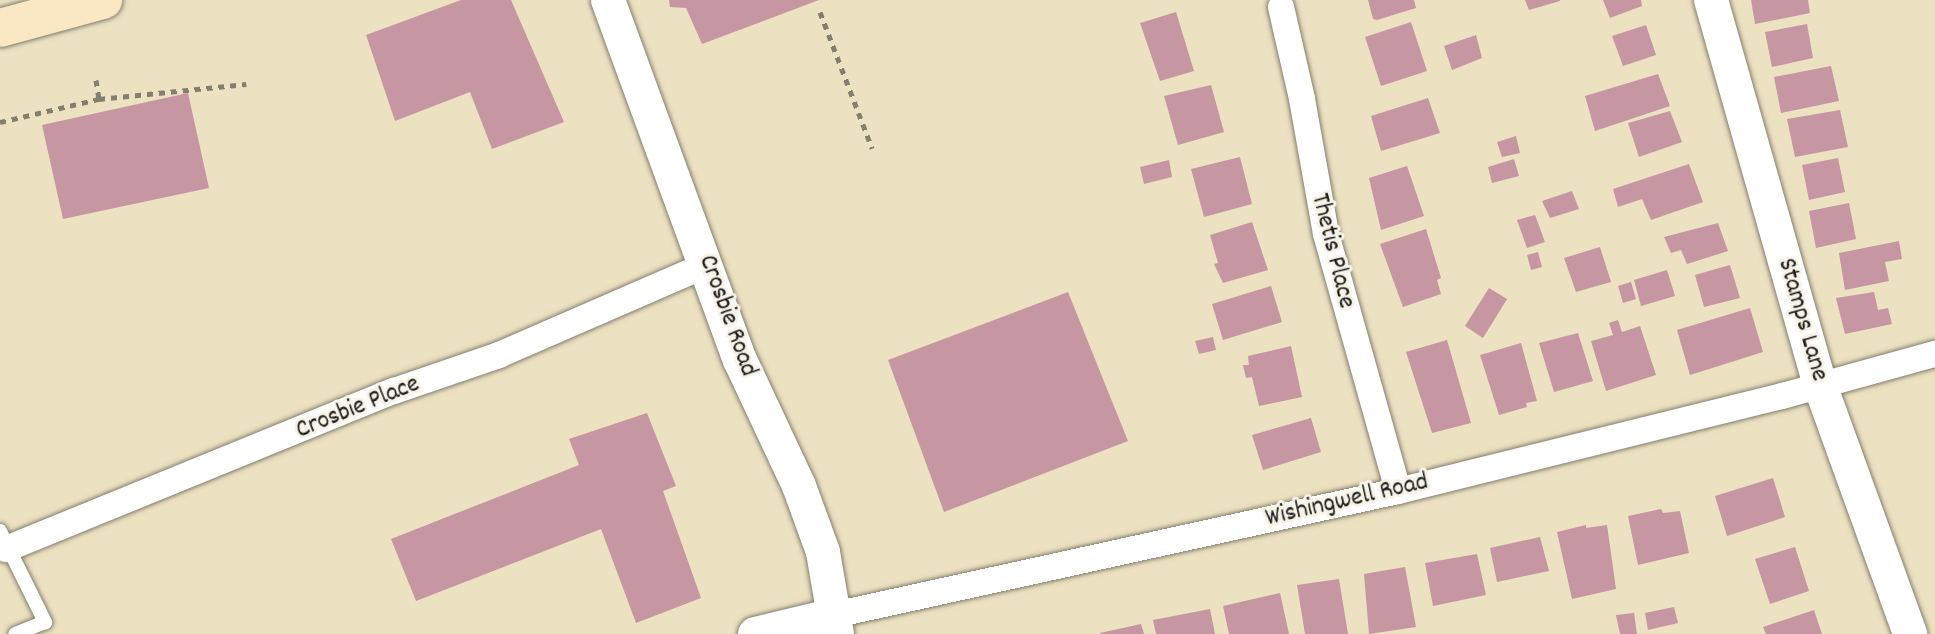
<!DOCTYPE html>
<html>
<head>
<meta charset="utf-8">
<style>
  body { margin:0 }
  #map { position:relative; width:1935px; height:634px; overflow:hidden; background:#ece1c1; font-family:Dekko,sans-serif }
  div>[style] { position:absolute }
  .building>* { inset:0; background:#c696a3 }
  .path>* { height:5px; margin-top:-2.5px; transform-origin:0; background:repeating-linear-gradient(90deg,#847e6e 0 6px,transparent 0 12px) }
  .roads { filter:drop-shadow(0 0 2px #847e6e) drop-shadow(0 0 2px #847e6e) }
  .service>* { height:14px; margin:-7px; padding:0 7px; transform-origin:7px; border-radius:7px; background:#fff }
  .minor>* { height:26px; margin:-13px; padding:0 13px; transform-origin:13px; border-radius:13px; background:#fff }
  .tertiary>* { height:34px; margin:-17px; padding:0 17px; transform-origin:17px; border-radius:17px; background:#fff }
  .secondary>* { height:38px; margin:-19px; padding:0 19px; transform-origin:19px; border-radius:19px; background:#fae7c3 }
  span { translate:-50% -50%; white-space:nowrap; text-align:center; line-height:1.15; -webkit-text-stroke:6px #f7f3e8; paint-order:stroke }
  .street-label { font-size:26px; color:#1c1c1c }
</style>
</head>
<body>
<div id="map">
  <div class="building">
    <div style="clip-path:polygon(461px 0,511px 0,564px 122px,492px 149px,470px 92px,395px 121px,366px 35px)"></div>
    <div style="clip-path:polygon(669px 0,819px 0,702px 44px,686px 8px,670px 7px)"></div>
    <div style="clip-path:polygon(1368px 0,1414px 0,1416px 8px,1377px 20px,1373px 19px)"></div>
    <div style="clip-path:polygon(1525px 0,1560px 0,1560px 1px,1529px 10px)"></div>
    <div style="clip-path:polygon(1603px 0,1641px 0,1642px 6px,1610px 18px)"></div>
    <div style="clip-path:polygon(1751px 0,1808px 0,1810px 13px,1755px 24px)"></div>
    <div style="clip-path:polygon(1176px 12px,1194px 71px,1160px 81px,1140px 23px)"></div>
    <div style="clip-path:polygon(1411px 22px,1427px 71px,1381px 86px,1365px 37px)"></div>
    <div style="clip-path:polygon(1807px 24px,1813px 58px,1772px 67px,1765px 32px)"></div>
    <div style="clip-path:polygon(1646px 25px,1656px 55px,1623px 66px,1612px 36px)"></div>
    <div style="clip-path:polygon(1476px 35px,1482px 58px,1452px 70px,1444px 46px)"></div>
    <div style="clip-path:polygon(1831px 66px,1839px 101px,1781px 113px,1774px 77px)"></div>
    <div style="clip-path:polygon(1658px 74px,1670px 106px,1595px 131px,1585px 96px)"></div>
    <div style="clip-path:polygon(1211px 85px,1224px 132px,1178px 145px,1164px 96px)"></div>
    <div style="clip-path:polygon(188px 93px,209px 188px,63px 219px,42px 125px)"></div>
    <div style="clip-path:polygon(1428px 98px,1440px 133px,1381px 151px,1371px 116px)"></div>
    <div style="clip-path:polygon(1840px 110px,1848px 147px,1795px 157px,1787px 119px)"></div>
    <div style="clip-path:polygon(1670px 111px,1682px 142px,1639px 157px,1628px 123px)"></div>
    <div style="clip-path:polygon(1516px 136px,1520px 153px,1502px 157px,1497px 142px)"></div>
    <div style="clip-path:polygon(1240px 157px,1252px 204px,1204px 217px,1191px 169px)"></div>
    <div style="clip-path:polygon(1838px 158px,1845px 192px,1809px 200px,1802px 165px)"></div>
    <div style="clip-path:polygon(1514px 159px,1519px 176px,1492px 183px,1488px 167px)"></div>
    <div style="clip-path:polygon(1169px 160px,1172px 177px,1144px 184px,1140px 167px)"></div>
    <div style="clip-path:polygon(1689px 164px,1703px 202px,1651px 220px,1642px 199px,1618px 207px,1613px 189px)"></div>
    <div style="clip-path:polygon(1407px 166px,1424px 216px,1381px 230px,1369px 178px)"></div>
    <div style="clip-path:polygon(1572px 191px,1579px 209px,1550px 218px,1542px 201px)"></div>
    <div style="clip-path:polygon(1849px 203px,1856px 239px,1816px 248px,1809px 211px)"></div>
    <div style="clip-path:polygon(1535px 215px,1545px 242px,1527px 248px,1517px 220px)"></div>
    <div style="clip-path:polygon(1252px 222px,1268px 270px,1223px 283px,1214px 264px,1218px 263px,1210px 235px)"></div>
    <div style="clip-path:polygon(1718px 223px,1728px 251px,1687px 264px,1681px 250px,1671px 253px,1664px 237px)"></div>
    <div style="clip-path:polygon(1426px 229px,1441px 278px,1437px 280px,1441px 294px,1403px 307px,1380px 244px)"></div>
    <div style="clip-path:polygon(1899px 241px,1902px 259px,1885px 262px,1889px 281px,1845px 290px,1839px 253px)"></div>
    <div style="clip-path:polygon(1600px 247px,1611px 282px,1576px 292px,1564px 258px)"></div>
    <div style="clip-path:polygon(1538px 252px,1542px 267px,1531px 270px,1527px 255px)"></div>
    <div style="clip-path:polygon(1730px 265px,1740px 298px,1704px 307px,1695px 275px)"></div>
    <div style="clip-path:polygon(1667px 270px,1675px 296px,1641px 306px,1634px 280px)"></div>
    <div style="clip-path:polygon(1631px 282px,1636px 299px,1623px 303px,1618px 286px)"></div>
    <div style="clip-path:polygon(1271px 286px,1282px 322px,1223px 340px,1212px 304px)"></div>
    <div style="clip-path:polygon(1489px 288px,1507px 299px,1483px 338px,1465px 326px)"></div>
    <div style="clip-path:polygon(1068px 292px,1128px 441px,944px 512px,888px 360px)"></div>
    <div style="clip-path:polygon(1874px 292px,1878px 310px,1888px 308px,1892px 324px,1845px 334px,1836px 298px)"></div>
    <div style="clip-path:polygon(1750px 308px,1763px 352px,1690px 375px,1677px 330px)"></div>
    <div style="clip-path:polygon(1618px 320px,1622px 332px,1640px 326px,1656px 375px,1606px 391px,1591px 341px,1613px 335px,1609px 323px)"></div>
    <div style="clip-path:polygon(1578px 333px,1593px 381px,1554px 392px,1539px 343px)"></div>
    <div style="clip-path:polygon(1213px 337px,1216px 350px,1199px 354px,1195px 341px)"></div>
    <div style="clip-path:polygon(1447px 340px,1471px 423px,1432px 433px,1406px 352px)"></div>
    <div style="clip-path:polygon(1521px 343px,1537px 401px,1526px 403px,1527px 407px,1499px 415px,1480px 355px)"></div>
    <div style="clip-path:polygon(1291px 346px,1302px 397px,1259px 406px,1252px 377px,1246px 378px,1243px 365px,1249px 365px,1248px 356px)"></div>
    <div style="clip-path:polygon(647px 413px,676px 486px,663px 491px,701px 598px,636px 623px,601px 529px,416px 601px,391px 539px,579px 465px,569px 439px)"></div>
    <div style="clip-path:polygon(1311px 418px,1321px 452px,1263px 470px,1252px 435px)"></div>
    <div style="clip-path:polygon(1773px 478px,1785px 517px,1727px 536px,1715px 496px)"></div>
    <div style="clip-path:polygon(1661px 509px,1663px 513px,1680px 511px,1689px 553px,1638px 565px,1628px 516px)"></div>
    <div style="clip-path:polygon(1586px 525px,1586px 528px,1607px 525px,1616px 589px,1572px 599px,1557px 532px)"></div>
    <div style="clip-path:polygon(1540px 537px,1549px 571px,1497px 582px,1490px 548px)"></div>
    <div style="clip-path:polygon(1795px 547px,1809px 591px,1770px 604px,1755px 559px)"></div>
    <div style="clip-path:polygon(1477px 554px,1486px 595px,1433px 606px,1425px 563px)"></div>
    <div style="clip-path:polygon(1405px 567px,1416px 627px,1369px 634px,1364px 574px)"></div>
    <div style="clip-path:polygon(1339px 579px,1348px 634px,1305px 634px,1297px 585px)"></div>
    <div style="clip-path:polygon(1280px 593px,1289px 634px,1229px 634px,1223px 606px)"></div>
    <div style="clip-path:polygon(1674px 607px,1678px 623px,1648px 630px,1645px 613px)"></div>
    <div style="clip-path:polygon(1210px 609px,1215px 634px,1156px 634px,1153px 620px)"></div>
    <div style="clip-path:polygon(1814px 610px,1822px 634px,1766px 634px,1763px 627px)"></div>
    <div style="clip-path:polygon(1634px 613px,1637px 634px,1620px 634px,1616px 615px)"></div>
    <div style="clip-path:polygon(1141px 624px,1144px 634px,1100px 634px,1100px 633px)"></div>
  </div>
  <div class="path">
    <div style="left:820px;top:12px;width:146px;rotate:69.1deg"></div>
    <div style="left:96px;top:80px;width:19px;rotate:81deg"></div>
    <div style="left:0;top:122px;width:102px;rotate:-13.1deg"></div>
    <div style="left:99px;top:99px;width:148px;rotate:-5.8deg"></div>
  </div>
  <div class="roads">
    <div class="service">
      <div style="left:0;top:531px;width:102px;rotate:63.7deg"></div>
      <div style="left:45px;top:622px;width:32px;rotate:158deg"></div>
    </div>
    <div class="minor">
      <div style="left:1281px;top:7px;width:94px;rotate:77.1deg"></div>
      <div style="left:1302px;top:99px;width:137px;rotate:79.9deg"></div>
      <div style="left:1326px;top:234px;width:267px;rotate:74.3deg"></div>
      <div style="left:6px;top:549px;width:419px;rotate:-22.2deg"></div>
      <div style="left:394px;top:391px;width:111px;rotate:-18.9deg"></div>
      <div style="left:499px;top:355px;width:228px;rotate:-23.5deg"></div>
      <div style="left:834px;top:615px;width:577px;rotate:-12.4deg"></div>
      <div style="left:1398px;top:491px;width:396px;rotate:-13.9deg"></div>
      <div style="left:1782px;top:396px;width:159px;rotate:-15.4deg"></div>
    </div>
    <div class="tertiary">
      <div style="left:608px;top:0;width:383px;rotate:69.9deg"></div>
      <div style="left:740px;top:360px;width:139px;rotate:64.9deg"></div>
      <div style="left:799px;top:486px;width:70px;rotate:70deg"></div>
      <div style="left:823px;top:552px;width:83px;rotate:80.3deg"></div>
      <div style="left:1711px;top:0;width:400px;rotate:74.2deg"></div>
      <div style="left:1820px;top:385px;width:265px;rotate:70.1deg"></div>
      <div style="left:755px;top:634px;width:81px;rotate:-13.5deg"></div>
    </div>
    <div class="secondary">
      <div style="left:0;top:28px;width:107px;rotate:-15.2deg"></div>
    </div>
  </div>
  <div class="street-label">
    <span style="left:1332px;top:251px;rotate:76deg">Thetis Place</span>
    <span style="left:727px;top:316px;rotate:70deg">Crosbie Road</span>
    <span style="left:1802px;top:320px;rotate:74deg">Stamps Lane</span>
    <span style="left:358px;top:408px;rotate:-22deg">Crosbie Place</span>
    <span style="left:1347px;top:501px;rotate:-13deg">Wishingwell Road</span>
  </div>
</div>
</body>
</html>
